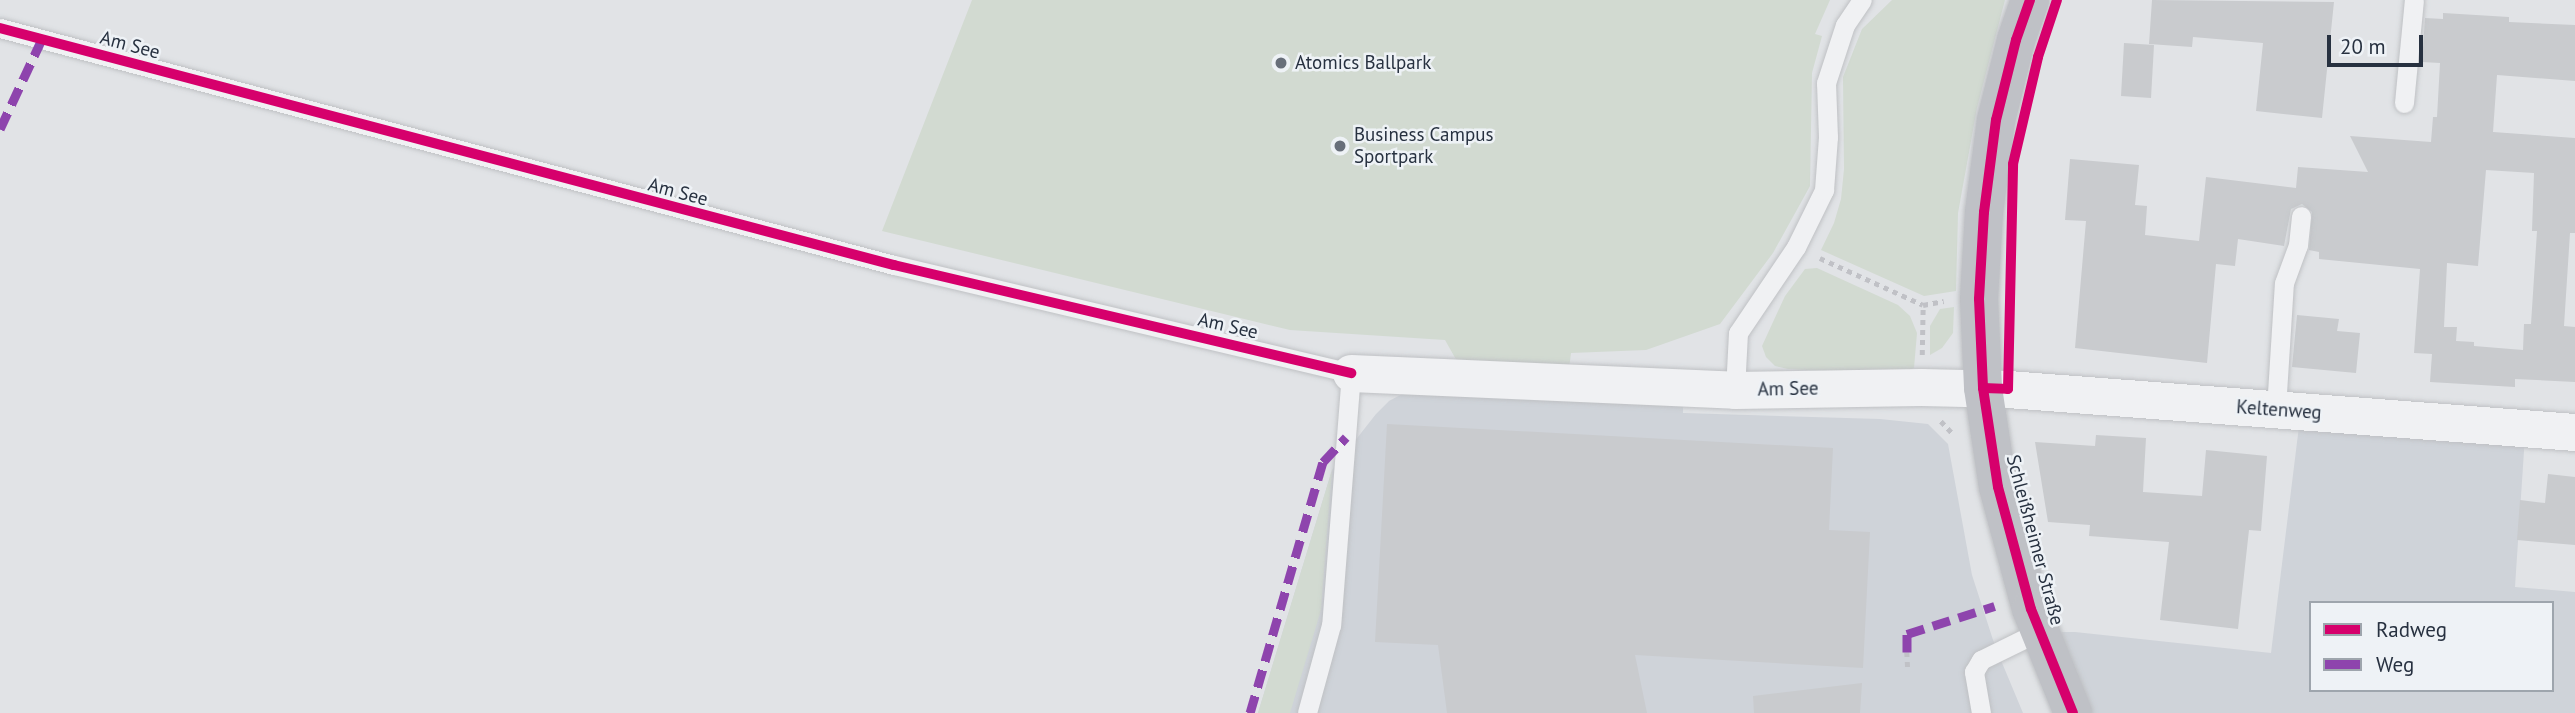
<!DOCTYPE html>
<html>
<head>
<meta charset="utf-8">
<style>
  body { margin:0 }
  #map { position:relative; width:2575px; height:713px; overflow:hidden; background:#e1e3e6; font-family:"PT Sans",sans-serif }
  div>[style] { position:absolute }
  .built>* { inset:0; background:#cfd3d9 }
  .green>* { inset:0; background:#d2dad1 }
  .building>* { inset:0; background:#c9cbce }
  .path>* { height:4.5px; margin-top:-2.25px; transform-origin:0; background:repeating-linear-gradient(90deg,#c0c1c6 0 5px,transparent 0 10px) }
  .roads { filter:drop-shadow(0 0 2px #bfc1c4) drop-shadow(0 0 2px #bfc1c4) }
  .lane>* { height:19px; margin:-9.5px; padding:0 9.5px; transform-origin:9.5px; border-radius:9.5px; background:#f0f1f3 }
  .street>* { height:37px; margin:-18.5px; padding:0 18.5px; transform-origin:18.5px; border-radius:18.5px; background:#f0f1f3 }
  .secondary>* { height:38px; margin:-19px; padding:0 19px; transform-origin:19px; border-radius:19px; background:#bfc1c6 }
  .quiet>* { height:9px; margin-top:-4.5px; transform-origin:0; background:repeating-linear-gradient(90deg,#8e44ad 0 18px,transparent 0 27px) }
  .cycleway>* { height:10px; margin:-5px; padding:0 5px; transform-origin:5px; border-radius:5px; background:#d6006c }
  .dots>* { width:19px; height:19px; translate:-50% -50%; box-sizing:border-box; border:4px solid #eef2f6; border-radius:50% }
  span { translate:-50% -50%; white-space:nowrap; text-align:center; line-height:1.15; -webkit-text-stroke:5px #eef2f6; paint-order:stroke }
  .street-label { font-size:19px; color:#273140 }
  .poi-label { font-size:19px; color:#273140 }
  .left { translate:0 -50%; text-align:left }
  .legend { position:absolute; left:2309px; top:601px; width:245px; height:91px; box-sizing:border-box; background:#eef2f6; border:2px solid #9ea5ad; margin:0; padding:9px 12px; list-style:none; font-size:21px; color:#273140 }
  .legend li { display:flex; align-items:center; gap:14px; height:35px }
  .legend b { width:35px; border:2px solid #9ea5ad }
  .scale { position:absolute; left:2327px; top:35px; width:96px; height:32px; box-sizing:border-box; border:4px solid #273140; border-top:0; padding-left:9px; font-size:21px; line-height:24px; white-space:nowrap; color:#273140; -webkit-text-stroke:5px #eef2f6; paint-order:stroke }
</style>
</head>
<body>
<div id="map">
  <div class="built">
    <div style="clip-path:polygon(1404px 393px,1683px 404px,1683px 413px,1880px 419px,1928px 424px,1948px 444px,1972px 575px,1995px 646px,2023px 713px,1258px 713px,1332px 470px,1376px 414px,1389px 401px)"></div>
    <div style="clip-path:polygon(evenodd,2300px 418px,2525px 436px,2515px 587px,2575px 592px,2575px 713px,2070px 713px,2032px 632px,2075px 632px,2271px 653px,2300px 418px,2311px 603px,2552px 603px,2552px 690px,2311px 690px,2311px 603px)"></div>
  </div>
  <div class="green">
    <div style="clip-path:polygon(972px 0,1830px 0,1815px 34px,1822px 36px,1812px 73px,1810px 186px,1773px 253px,1720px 324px,1646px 350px,1571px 353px,1569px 369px,1458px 363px,1445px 340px,1290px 330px,882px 231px)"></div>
    <div style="clip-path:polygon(1892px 0,2005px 0,1977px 108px,1958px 213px,1956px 291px,1924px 296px,1821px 250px,1834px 223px,1841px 199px,1844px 169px,1843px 77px,1862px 29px)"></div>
    <div style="clip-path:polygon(1817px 268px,1898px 305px,1910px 316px,1917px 333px,1914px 368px,1899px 375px,1788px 369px,1775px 366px,1766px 357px,1762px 346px,1785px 296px,1805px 269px)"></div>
    <div style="clip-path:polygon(1954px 307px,1953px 333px,1942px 348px,1930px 355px,1930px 326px,1940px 309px)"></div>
    <div style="clip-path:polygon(1332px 470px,1321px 610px,1290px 713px,1258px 713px)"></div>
  </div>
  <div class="building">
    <div style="clip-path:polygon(2152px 0,2334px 2px,2322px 118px,2256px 111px,2263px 43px,2193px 37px,2192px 47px,2149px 44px)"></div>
    <div style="clip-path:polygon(evenodd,2443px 13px,2509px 17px,2509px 22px,2575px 25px,2575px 81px,2497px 75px,2493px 132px,2575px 138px,2575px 233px,2570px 233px,2564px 326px,2575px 327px,2575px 382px,2515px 379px,2515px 387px,2430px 382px,2432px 354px,2414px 353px,2420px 269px,2319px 259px,2319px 252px,2309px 250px,2312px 212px,2302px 204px,2291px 209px,2284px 246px,2238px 239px,2235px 266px,2216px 264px,2207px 363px,2075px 348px,2086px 221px,2065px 220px,2070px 159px,2139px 165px,2135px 205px,2147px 206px,2145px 235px,2199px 241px,2206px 177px,2296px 188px,2298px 167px,2368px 172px,2350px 136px,2431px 142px,2433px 117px,2437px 117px,2440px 63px,2422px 62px,2425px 18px,2443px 19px,2443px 13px,2486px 170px,2534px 173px,2532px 231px,2537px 231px,2531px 324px,2524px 324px,2523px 350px,2474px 346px,2474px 342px,2456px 341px,2457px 327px,2444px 327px,2447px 263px,2478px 266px,2486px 170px)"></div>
    <div style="clip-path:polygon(2124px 43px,2154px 45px,2151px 98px,2121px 96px)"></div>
    <div style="clip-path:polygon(2297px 315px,2339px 319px,2337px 331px,2360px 333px,2356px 373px,2292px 367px)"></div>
    <div style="clip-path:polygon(1387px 424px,1833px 448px,1829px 530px,1870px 532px,1863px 668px,1635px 655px,1647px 713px,1447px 713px,1438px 645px,1375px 642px)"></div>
    <div style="clip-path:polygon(2096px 435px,2146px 438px,2143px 492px,2202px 496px,2206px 450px,2267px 456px,2261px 531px,2249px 530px,2238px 629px,2160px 620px,2169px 542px,2089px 536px,2090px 525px,2048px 522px,2035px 442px,2095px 446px)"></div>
    <div style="clip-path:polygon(2548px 474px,2575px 477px,2575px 545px,2517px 540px,2520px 500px,2545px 503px)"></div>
    <div style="clip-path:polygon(1862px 683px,1860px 713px,1754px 713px,1753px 696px)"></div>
  </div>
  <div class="path">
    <div style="left:1820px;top:258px;width:113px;rotate:24.5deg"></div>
    <div style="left:1923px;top:305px;width:21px;rotate:-11deg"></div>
    <div style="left:1922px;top:355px;width:50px;rotate:-88.9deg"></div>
    <div style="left:1941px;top:421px;width:19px;rotate:47deg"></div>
    <div style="left:1907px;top:652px;width:17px;rotate:87deg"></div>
  </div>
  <div class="roads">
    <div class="lane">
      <div style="left:0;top:28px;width:925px;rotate:14.85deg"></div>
      <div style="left:894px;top:265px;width:470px;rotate:13.3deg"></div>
      <div style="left:1351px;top:373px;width:253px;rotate:94.5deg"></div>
      <div style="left:1331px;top:625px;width:91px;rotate:105.3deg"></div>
      <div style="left:2404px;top:103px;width:103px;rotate:-84.5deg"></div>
      <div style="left:1735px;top:390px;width:57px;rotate:-87deg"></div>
      <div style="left:1738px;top:333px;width:104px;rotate:-56deg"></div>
      <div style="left:1796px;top:247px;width:64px;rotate:-63.8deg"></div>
      <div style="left:1824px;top:190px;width:53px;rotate:-85.7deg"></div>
      <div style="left:1828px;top:137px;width:54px;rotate:-92.1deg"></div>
      <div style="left:1826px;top:83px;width:61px;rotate:-71.9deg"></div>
      <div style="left:1845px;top:25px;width:30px;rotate:-56deg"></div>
      <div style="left:2276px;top:409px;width:126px;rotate:-86.4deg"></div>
      <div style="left:2284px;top:283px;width:40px;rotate:-69.8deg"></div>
      <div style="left:2298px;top:245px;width:29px;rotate:-84deg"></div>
      <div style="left:1981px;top:713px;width:42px;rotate:-99.7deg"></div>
      <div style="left:1974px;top:672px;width:14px;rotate:-60deg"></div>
      <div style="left:1981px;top:660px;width:66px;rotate:-26.2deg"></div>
    </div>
    <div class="street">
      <div style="left:1351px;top:373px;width:384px;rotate:2.5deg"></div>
      <div style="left:1735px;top:390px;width:186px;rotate:-0.9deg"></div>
      <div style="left:1921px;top:387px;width:87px;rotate:1.3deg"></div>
      <div style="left:2008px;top:389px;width:569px;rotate:4.34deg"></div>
    </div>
    <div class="secondary">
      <div style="left:2030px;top:0;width:42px;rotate:109.3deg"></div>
      <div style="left:2016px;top:40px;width:82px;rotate:104deg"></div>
      <div style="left:1996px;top:120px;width:93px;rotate:97.4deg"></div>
      <div style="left:1984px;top:212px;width:87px;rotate:93.3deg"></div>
      <div style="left:1979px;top:299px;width:89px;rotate:87.4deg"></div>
      <div style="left:1983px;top:388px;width:100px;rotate:81.4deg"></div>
      <div style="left:1998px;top:487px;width:126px;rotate:74.9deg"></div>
      <div style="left:2031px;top:609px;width:112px;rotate:68deg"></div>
    </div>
  </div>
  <div class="quiet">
    <div style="left:0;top:129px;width:99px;rotate:-65deg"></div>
    <div style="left:1907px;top:652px;width:18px;rotate:-90deg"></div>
    <div style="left:1907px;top:634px;width:92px;rotate:-17.7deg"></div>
    <div style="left:1250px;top:713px;width:261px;rotate:-73.8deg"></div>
    <div style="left:1323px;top:462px;width:34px;rotate:-47deg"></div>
  </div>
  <div class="cycleway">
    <div style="left:2030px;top:0;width:42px;rotate:109.3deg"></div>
    <div style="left:2016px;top:40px;width:82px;rotate:104deg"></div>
    <div style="left:1996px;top:120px;width:93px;rotate:97.4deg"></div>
    <div style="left:1984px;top:212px;width:87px;rotate:93.3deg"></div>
    <div style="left:1979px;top:299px;width:89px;rotate:87.4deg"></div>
    <div style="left:1983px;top:388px;width:100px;rotate:81.4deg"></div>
    <div style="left:1998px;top:487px;width:126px;rotate:74.9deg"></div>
    <div style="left:2031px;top:609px;width:112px;rotate:68deg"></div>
    <div style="left:0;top:28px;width:925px;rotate:14.85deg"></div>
    <div style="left:894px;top:265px;width:470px;rotate:13.3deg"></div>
    <div style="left:1983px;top:388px;width:25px;rotate:2deg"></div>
    <div style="left:2008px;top:389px;width:225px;rotate:-88.7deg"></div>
    <div style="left:2013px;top:164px;width:110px;rotate:-76.8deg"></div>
    <div style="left:2038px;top:57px;width:60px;rotate:-71.6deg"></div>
  </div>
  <div class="dots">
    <div style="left:1281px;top:63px;background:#686f7a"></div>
    <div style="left:1340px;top:146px;background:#686f7a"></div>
  </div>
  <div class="street-label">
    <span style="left:130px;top:45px;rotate:15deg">Am See</span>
    <span style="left:678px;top:192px;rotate:15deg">Am See</span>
    <span style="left:1228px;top:326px;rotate:13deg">Am See</span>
    <span style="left:1788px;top:389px;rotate:-1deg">Am See</span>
    <span style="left:2279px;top:410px;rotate:4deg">Keltenweg</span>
    <span style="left:2035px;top:540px;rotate:75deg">Schleißheimer Straße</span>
  </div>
  <div class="poi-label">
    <span class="left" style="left:1295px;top:63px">Atomics Ballpark</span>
    <span class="left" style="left:1354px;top:146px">Business Campus<br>Sportpark</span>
  </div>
  <ul class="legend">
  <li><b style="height:9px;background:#d6006c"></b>Radweg</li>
  <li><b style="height:9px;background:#8e44ad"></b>Weg</li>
  </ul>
  <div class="scale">20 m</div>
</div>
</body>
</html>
